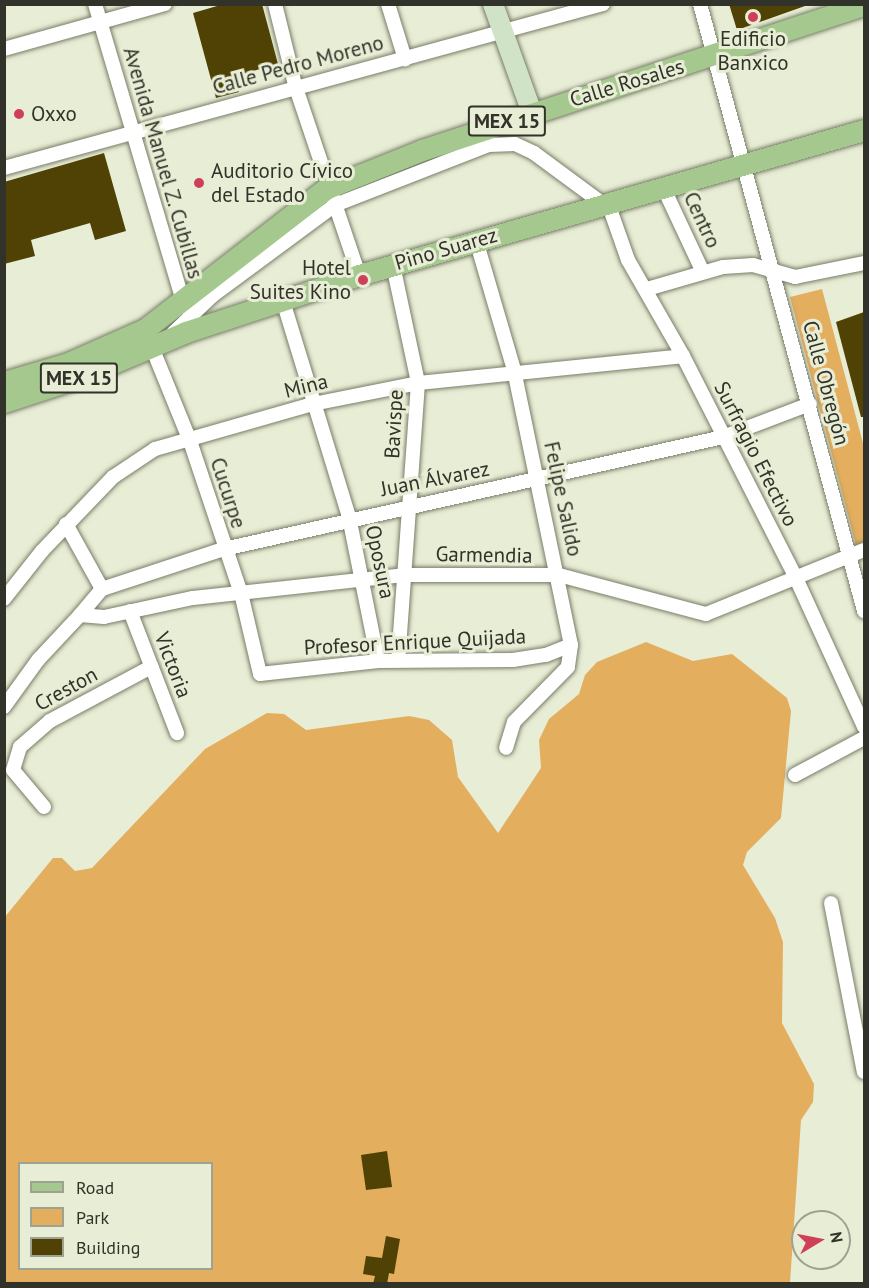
<!DOCTYPE html>
<html>
<head>
<meta charset="utf-8">
<style>
  body { margin:0 }
  #map { position:relative; width:869px; height:1288px; overflow:hidden; background:#e8edd5; font-family:"PT Sans",sans-serif }
  div>[style] { position:absolute }
  .green>* { inset:0; background:#e4ae5f }
  .building>* { inset:0; background:#504204 }
  .roads { filter:drop-shadow(0 0 2px #797d68) drop-shadow(0 0 2px #797d68) }
  .street>* { height:14px; margin:-7px; padding:0 7px; transform-origin:7px; border-radius:7px; background:#fff }
  .secondary>* { height:20px; margin:-10px; padding:0 10px; transform-origin:10px; border-radius:10px; background:#d1e3c6 }
  .primary>* { height:21px; margin:-10.5px; padding:0 10.5px; transform-origin:10.5px; border-radius:10.5px; background:#a4c88e }
  .dots>* { width:16px; height:16px; translate:-50% -50%; box-sizing:border-box; border:3px solid #e8edd5; border-radius:50% }
  span { translate:-50% -50%; white-space:nowrap; text-align:center; line-height:1.15; -webkit-text-stroke:6px #e8edd5; paint-order:stroke }
  .shield-label span { padding:2px 4px; background:#e8edd5; border:2px solid; border-radius:4px; -webkit-text-stroke-width:0 }
  .shield-label { font-size:20px; color:#313229; font-weight:700 }
  .poi-label { font-size:21px; color:#313229 }
  .left { translate:0 -50%; text-align:left }
  .right { translate:-100% -50%; text-align:right }
  .street-label { font-size:21px; color:#313229 }
  .frame { position:absolute; inset:0; border:6px solid #313229; pointer-events:none }
  .legend { position:absolute; left:18px; top:1162px; width:195px; height:108px; box-sizing:border-box; background:#e8edd5; border:2px solid #9fa290; margin:0; padding:8px 10px; list-style:none; font-size:18px; color:#313229 }
  .legend li { display:flex; align-items:center; gap:12px; height:30px }
  .legend b { width:30px; border:2px solid #9fa290 }
  .north { position:absolute; left:791px; top:1210px; width:60px; height:60px; box-sizing:border-box; background:#e8edd5; border:2px solid #9fa290; border-radius:50%; rotate:80deg; font-size:16px; font-weight:700; line-height:24px; text-align:center; color:#313229 }
  .north::after { content:''; display:block; margin:auto; width:21px; height:27px; background:#cf3f57; clip-path:polygon(50% 0,100% 100%,50% 72%,0 100%) }
</style>
</head>
<body>
<div id="map">
  <div class="green">
    <div style="clip-path:polygon(822px 289px,864px 447px,864px 543px,856px 545px,790px 297px)"></div>
    <div style="clip-path:polygon(evenodd,646px 642px,693px 661px,732px 654px,787px 698px,791px 711px,781px 818px,747px 852px,743px 865px,775px 918px,783px 942px,782px 1023px,814px 1084px,813px 1102px,801px 1120px,790px 1283px,5px 1283px,4px 918px,53px 858px,62px 858px,75px 871px,92px 868px,205px 749px,267px 713px,284px 714px,306px 730px,409px 716px,429px 720px,452px 740px,458px 777px,498px 833px,541px 768px,539px 740px,549px 719px,579px 694px,585px 675px,597px 662px,646px 642px,20px 1164px,212px 1164px,212px 1268px,20px 1268px,20px 1164px)"></div>
  </div>
  <div class="building">
    <div style="clip-path:polygon(224px 4px,262px 4px,278px 64px,235px 76px,239px 92px,216px 98px,193px 13px)"></div>
    <div style="clip-path:polygon(729px 4px,805px 4px,805px 6px,737px 30px)"></div>
    <div style="clip-path:polygon(104px 153px,126px 231px,95px 240px,90px 223px,31px 240px,35px 256px,4px 264px,4px 182px)"></div>
    <div style="clip-path:polygon(864px 312px,864px 417px,861px 417px,836px 322px)"></div>
    <div style="clip-path:polygon(387px 1151px,392px 1187px,366px 1190px,361px 1155px)"></div>
    <div style="clip-path:polygon(386px 1236px,400px 1239px,394px 1274px,389px 1273px,387px 1284px,373px 1284px,375px 1276px,363px 1274px,366px 1256px,382px 1258px)"></div>
  </div>
  <div class="roads">
    <div class="street">
      <div style="left:95px;top:4px;width:316px;rotate:73.5deg"></div>
      <div style="left:275px;top:4px;width:83px;rotate:76.1deg"></div>
      <div style="left:295px;top:85px;width:200px;rotate:71.4deg"></div>
      <div style="left:388px;top:4px;width:58px;rotate:72.8deg"></div>
      <div style="left:700px;top:4px;width:629px;rotate:74.88deg"></div>
      <div style="left:4px;top:49px;width:167px;rotate:-15.6deg"></div>
      <div style="left:4px;top:168px;width:621px;rotate:-15.31deg"></div>
      <div style="left:664px;top:189px;width:89px;rotate:64.9deg"></div>
      <div style="left:476px;top:240px;width:135px;rotate:73.7deg"></div>
      <div style="left:514px;top:370px;width:281px;rotate:78.3deg"></div>
      <div style="left:571px;top:645px;width:22px;rotate:98deg"></div>
      <div style="left:568px;top:667px;width:77px;rotate:134.5deg"></div>
      <div style="left:514px;top:722px;width:27px;rotate:107deg"></div>
      <div style="left:393px;top:265px;width:121px;rotate:78deg"></div>
      <div style="left:418px;top:383px;width:278px;rotate:94.1deg"></div>
      <div style="left:647px;top:289px;width:79px;rotate:-16.1deg"></div>
      <div style="left:723px;top:267px;width:30px;rotate:-4deg"></div>
      <div style="left:753px;top:265px;width:44px;rotate:15.9deg"></div>
      <div style="left:795px;top:277px;width:70px;rotate:-11.5deg"></div>
      <div style="left:283px;top:301px;width:226px;rotate:73deg"></div>
      <div style="left:349px;top:517px;width:147px;rotate:78.6deg"></div>
      <div style="left:173px;top:333px;width:54px;rotate:-43.5deg"></div>
      <div style="left:212px;top:296px;width:153px;rotate:-36.5deg"></div>
      <div style="left:335px;top:205px;width:165px;rotate:-21.3deg"></div>
      <div style="left:489px;top:145px;width:26px;rotate:-2deg"></div>
      <div style="left:515px;top:144px;width:21px;rotate:25deg"></div>
      <div style="left:534px;top:153px;width:94px;rotate:36.4deg"></div>
      <div style="left:610px;top:209px;width:54px;rotate:70.6deg"></div>
      <div style="left:628px;top:260px;width:111px;rotate:60.2deg"></div>
      <div style="left:683px;top:356px;width:247px;rotate:63deg"></div>
      <div style="left:795px;top:576px;width:166px;rotate:65.4deg"></div>
      <div style="left:149px;top:340px;width:109px;rotate:67.9deg"></div>
      <div style="left:190px;top:441px;width:160px;rotate:71.5deg"></div>
      <div style="left:241px;top:593px;width:83px;rotate:76.8deg"></div>
      <div style="left:260px;top:674px;width:119px;rotate:-6.3deg"></div>
      <div style="left:378px;top:661px;width:135px;rotate:-0.4deg"></div>
      <div style="left:513px;top:660px;width:33px;rotate:-9deg"></div>
      <div style="left:546px;top:655px;width:27px;rotate:-22deg"></div>
      <div style="left:66px;top:524px;width:74px;rotate:61deg"></div>
      <div style="left:4px;top:599px;width:61px;rotate:-51.6deg"></div>
      <div style="left:42px;top:551px;width:103px;rotate:-46.2deg"></div>
      <div style="left:113px;top:477px;width:50px;rotate:-33.7deg"></div>
      <div style="left:155px;top:449px;width:164px;rotate:-15.9deg"></div>
      <div style="left:313px;top:404px;width:107px;rotate:-11.3deg"></div>
      <div style="left:418px;top:383px;width:266px;rotate:-5.8deg"></div>
      <div style="left:130px;top:611px;width:131px;rotate:68.9deg"></div>
      <div style="left:80px;top:615px;width:34px;rotate:-50deg"></div>
      <div style="left:102px;top:589px;width:128px;rotate:-18.2deg"></div>
      <div style="left:224px;top:549px;width:511px;rotate:-12.65deg"></div>
      <div style="left:723px;top:437px;width:93px;rotate:-20.8deg"></div>
      <div style="left:4px;top:707px;width:58px;rotate:-54.1deg"></div>
      <div style="left:38px;top:660px;width:62px;rotate:-47deg"></div>
      <div style="left:80px;top:615px;width:24px;rotate:5deg"></div>
      <div style="left:104px;top:617px;width:91px;rotate:-12.1deg"></div>
      <div style="left:193px;top:598px;width:212px;rotate:-6.2deg"></div>
      <div style="left:404px;top:575px;width:155px"></div>
      <div style="left:559px;top:575px;width:152px;rotate:14.9deg"></div>
      <div style="left:706px;top:614px;width:170px;rotate:-22.1deg"></div>
      <div style="left:795px;top:775px;width:78px;rotate:-28.2deg"></div>
      <div style="left:44px;top:807px;width:48px;rotate:-130deg"></div>
      <div style="left:13px;top:770px;width:24px;rotate:-73deg"></div>
      <div style="left:20px;top:747px;width:40px;rotate:-41deg"></div>
      <div style="left:50px;top:721px;width:115px;rotate:-28.1deg"></div>
      <div style="left:831px;top:903px;width:172px;rotate:79deg"></div>
    </div>
    <div class="secondary">
      <div style="left:493px;top:4px;width:116px;rotate:70.3deg"></div>
    </div>
    <div class="primary">
      <div style="left:4px;top:382px;width:67px;rotate:-16.5deg"></div>
      <div style="left:68px;top:363px;width:84px;rotate:-23.8deg"></div>
      <div style="left:145px;top:329px;width:230px;rotate:-37.8deg"></div>
      <div style="left:327px;top:188px;width:102px;rotate:-21.8deg"></div>
      <div style="left:422px;top:150px;width:465px;rotate:-18.2deg"></div>
      <div style="left:4px;top:402px;width:80px;rotate:-18.2deg"></div>
      <div style="left:80px;top:377px;width:115px;rotate:-23deg"></div>
      <div style="left:186px;top:332px;width:182px;rotate:-18.2deg"></div>
      <div style="left:359px;top:275px;width:525px;rotate:-16.02deg"></div>
    </div>
  </div>
  <div class="dots">
    <div style="left:753px;top:17px;background:#cf3f57"></div>
    <div style="left:19px;top:114px;background:#cf3f57"></div>
    <div style="left:199px;top:183px;background:#cf3f57"></div>
    <div style="left:363px;top:280px;background:#cf3f57"></div>
  </div>
  <div class="shield-label">
    <span style="left:507px;top:121px">MEX 15</span>
    <span style="left:79px;top:378px">MEX 15</span>
  </div>
  <div class="poi-label">
    <span style="left:753px;top:51px">Edificio<br>Banxico</span>
    <span class="left" style="left:31px;top:114px">Oxxo</span>
    <span class="left" style="left:211px;top:183px">Auditorio Cívico<br>del Estado</span>
    <span class="right" style="left:351px;top:280px">Hotel<br>Suites Kino</span>
  </div>
  <div class="street-label">
    <span style="left:298px;top:65px;rotate:-15deg">Calle Pedro Moreno</span>
    <span style="left:627px;top:83px;rotate:-17deg">Calle Rosales</span>
    <span style="left:163px;top:163px;rotate:74deg">Avenida Manuel Z. Cubillas</span>
    <span style="left:702px;top:220px;rotate:65deg">Centro</span>
    <span style="left:446px;top:249px;rotate:-16deg">Pino Suarez</span>
    <span style="left:826px;top:383px;rotate:75deg">Calle Obregón</span>
    <span style="left:306px;top:386px;rotate:-14deg">Mina</span>
    <span style="left:394px;top:424px;rotate:-87deg">Bavispe</span>
    <span style="left:756px;top:454px;rotate:63deg">Surfragio Efectivo</span>
    <span style="left:435px;top:479px;rotate:-11deg">Juan Álvarez</span>
    <span style="left:228px;top:493px;rotate:72deg">Cucurpe</span>
    <span style="left:563px;top:499px;rotate:78deg">Felipe Salido</span>
    <span style="left:484px;top:555px;rotate:1deg">Garmendia</span>
    <span style="left:380px;top:562px;rotate:78deg">Oposura</span>
    <span style="left:415px;top:642px;rotate:-3deg">Profesor Enrique Quijada</span>
    <span style="left:173px;top:665px;rotate:69deg">Victoria</span>
    <span style="left:66px;top:689px;rotate:-29deg">Creston</span>
  </div>
  <div class="frame"></div>
  <ul class="legend">
  <li><b style="height:8px;background:#a4c88e"></b>Road</li>
  <li><b style="height:16px;background:#e4ae5f"></b>Park</li>
  <li><b style="height:16px;background:#504204"></b>Building</li>
  </ul>
  <div class="north">N</div>
</div>
</body>
</html>
